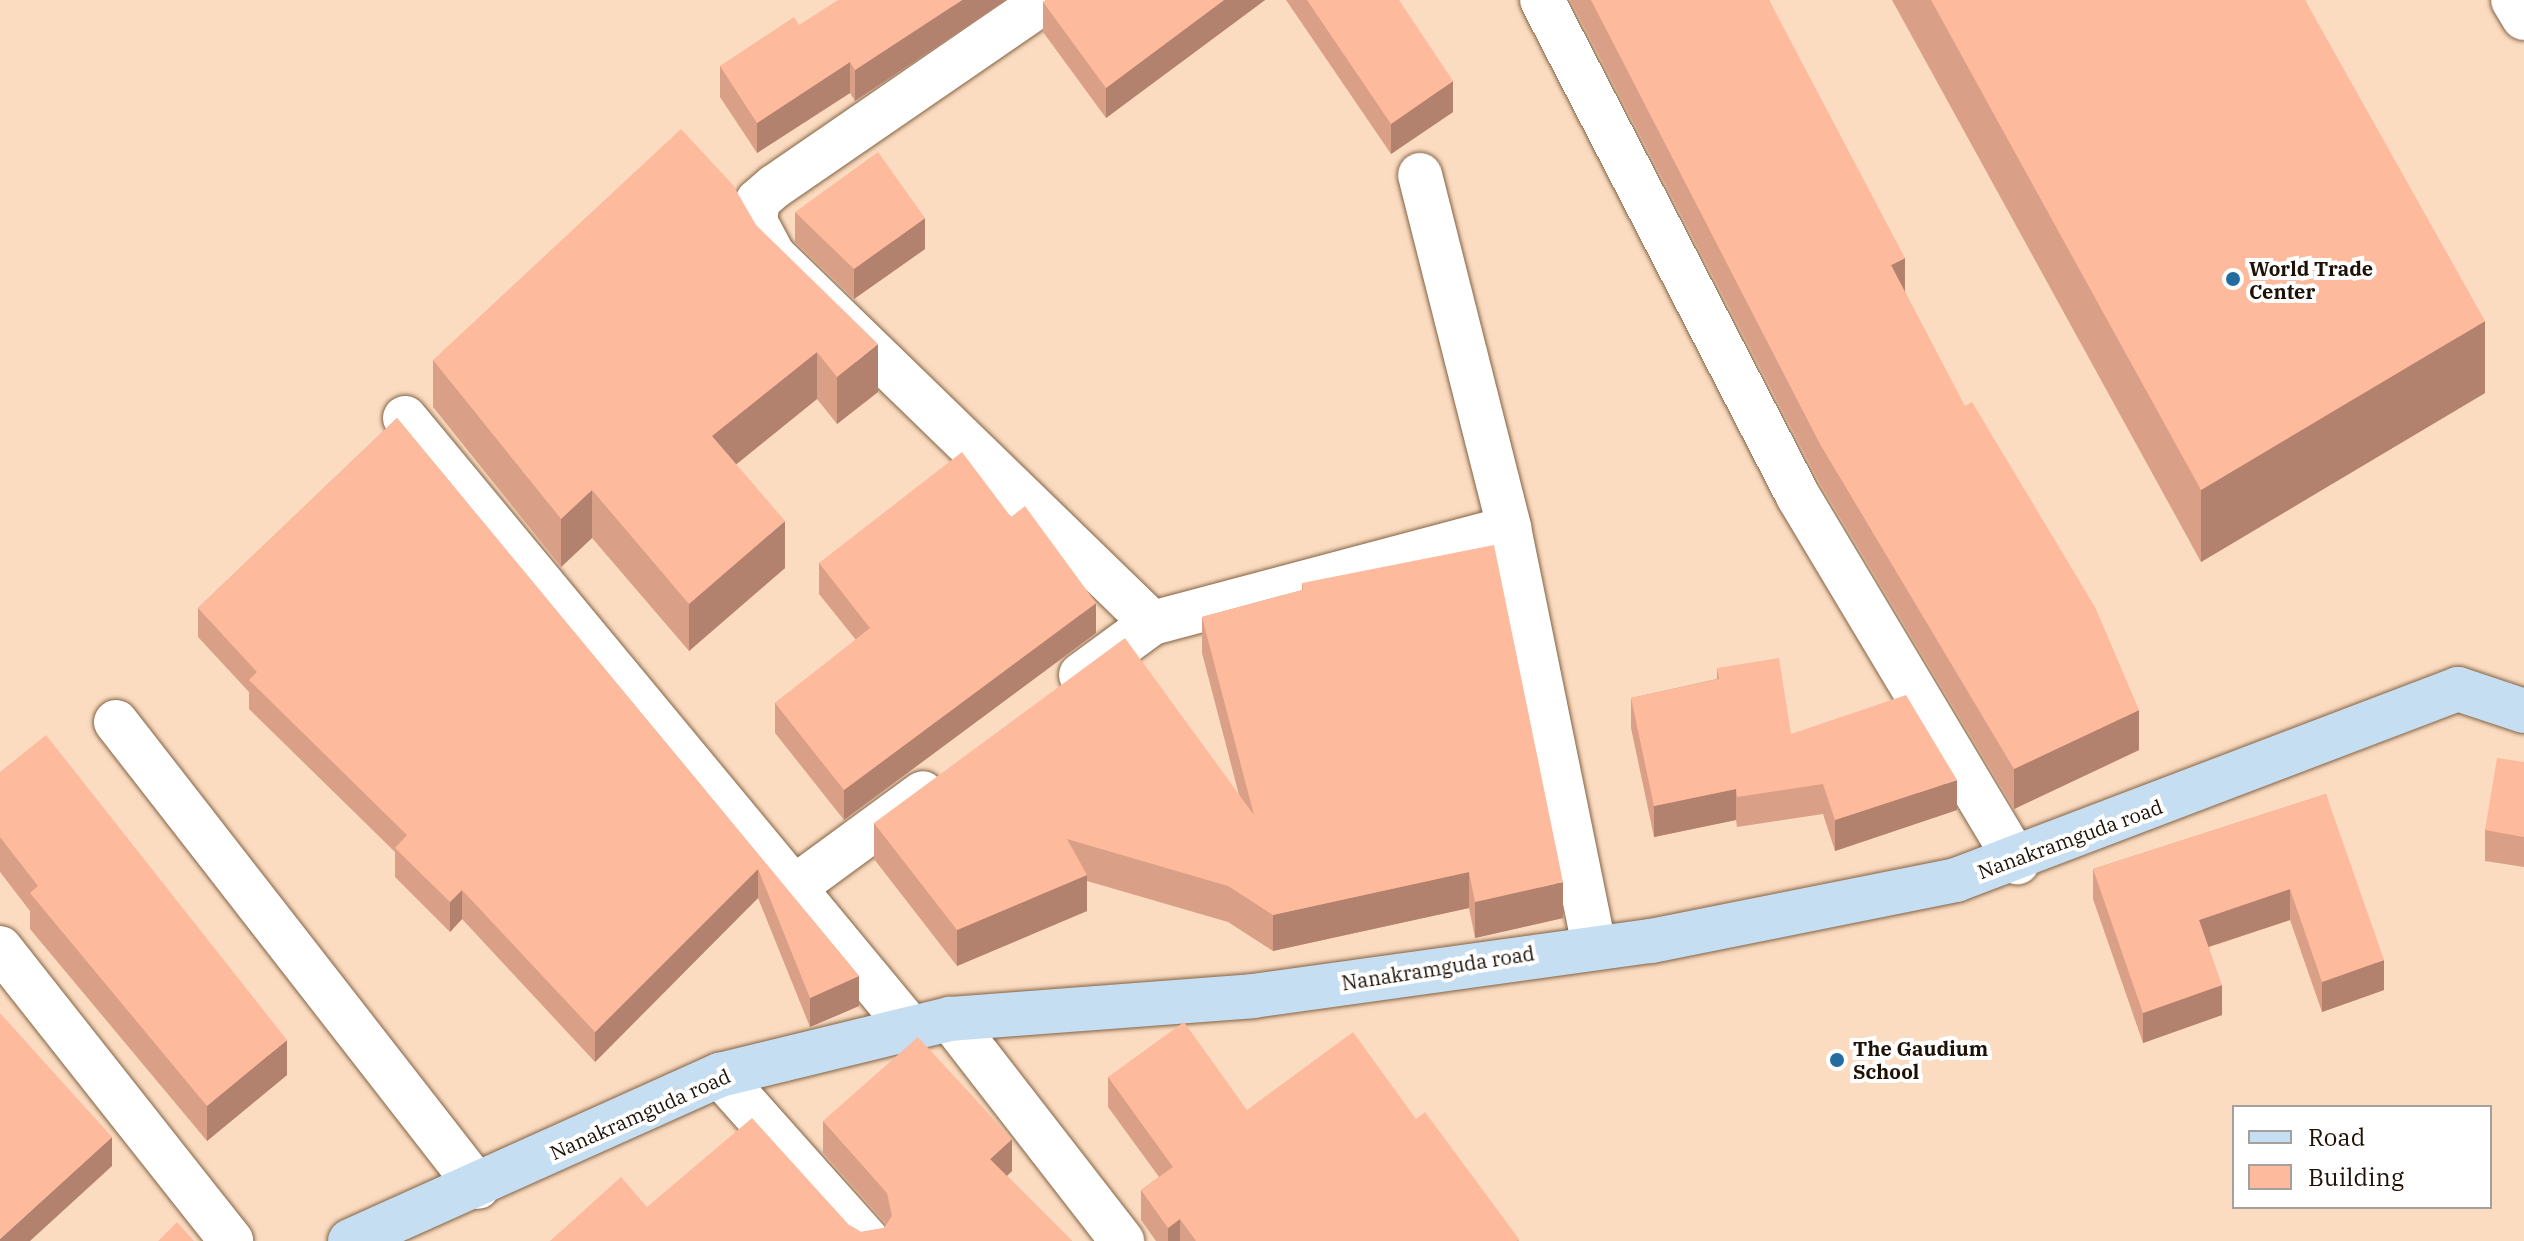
<!DOCTYPE html>
<html>
<head>
<meta charset="utf-8">
<style>
  body { margin:0 }
  #map { position:relative; width:2524px; height:1241px; overflow:hidden; background:#fbdcc1; font-family:"IBM Plex Serif",serif }
  div>[style] { position:absolute }
  .roads { filter:drop-shadow(0 0 2px #836243) drop-shadow(0 0 2px #836243) }
  .street>* { height:44px; margin:-22px; padding:0 22px; transform-origin:22px; border-radius:22px; background:#fff }
  .secondary>* { height:44px; margin:-22px; padding:0 22px; transform-origin:22px; border-radius:22px; background:#c6def1 }
  .wall>* { inset:0; background:#daa087 }
  .shaded-wall>* { inset:0; background:#b2826e }
  .building>* { inset:0; background:#feba9d }
  .dots>* { width:22px; height:22px; translate:-50% -50%; box-sizing:border-box; border:4px solid #fff; border-radius:50% }
  span { translate:-50% -50%; white-space:nowrap; text-align:center; line-height:1.15; -webkit-text-stroke:8px #fff; paint-order:stroke }
  .poi-label { font-size:20px; color:#1e1105; font-weight:700 }
  .left { translate:0 -50%; text-align:left }
  .street-label { font-size:20px; color:#1e1105 }
  .legend { position:absolute; left:2232px; top:1105px; width:260px; height:104px; box-sizing:border-box; background:#fff; border:2px solid #a5a09b; margin:0; padding:10px 14px; list-style:none; font-size:24px; color:#1e1105 }
  .legend li { display:flex; align-items:center; gap:16px; height:40px }
  .legend b { width:40px; border:2px solid #a5a09b }
</style>
</head>
<body>
<div id="map">
  <div class="roads">
    <div class="street">
      <div style="left:1046px;top:0;width:329px;rotate:145.5deg"></div>
      <div style="left:775px;top:186px;width:23px;rotate:139deg"></div>
      <div style="left:758px;top:201px;width:20px;rotate:99deg"></div>
      <div style="left:755px;top:221px;width:38px;rotate:62deg"></div>
      <div style="left:773px;top:255px;width:528px;rotate:44.16deg"></div>
      <div style="left:1542px;top:0;width:558px;rotate:62.7deg"></div>
      <div style="left:1798px;top:496px;width:427px;rotate:59.1deg"></div>
      <div style="left:2513px;top:0;width:21px;rotate:59deg"></div>
      <div style="left:1420px;top:175px;width:364px;rotate:75.8deg"></div>
      <div style="left:405px;top:418px;width:793px;rotate:50.37deg"></div>
      <div style="left:1081px;top:675px;width:88px;rotate:-36.2deg"></div>
      <div style="left:1152px;top:623px;width:369px;rotate:-14.9deg"></div>
      <div style="left:1509px;top:528px;width:425px;rotate:78.5deg"></div>
      <div style="left:116px;top:722px;width:589px;rotate:52.1deg"></div>
      <div style="left:796px;top:886px;width:157px;rotate:-36.2deg"></div>
      <div style="left:0;top:948px;width:373px;rotate:51.7deg"></div>
      <div style="left:950px;top:1019px;width:281px;rotate:52.2deg"></div>
      <div style="left:720px;top:1075px;width:222px;rotate:48.3deg"></div>
    </div>
    <div class="secondary">
      <div style="left:350px;top:1241px;width:406px;rotate:-24.2deg"></div>
      <div style="left:720px;top:1075px;width:237px;rotate:-13.7deg"></div>
      <div style="left:950px;top:1019px;width:304px;rotate:-4.3deg"></div>
      <div style="left:1253px;top:996px;width:402px;rotate:-7.9deg"></div>
      <div style="left:1651px;top:941px;width:311px;rotate:-11.3deg"></div>
      <div style="left:1956px;top:880px;width:537px;rotate:-20.83deg"></div>
      <div style="left:2458px;top:689px;width:70px;rotate:18.4deg"></div>
    </div>
  </div>
  <div class="wall">
    <div style="clip-path:polygon(1007px 0,855px 101px,850px 93px,757px 153px,720px 97px,720px 66px,799px 25px)"></div>
    <div style="clip-path:polygon(1046px 0,1265px 0,1106px 118px,1043px 32px,1043px 2px)"></div>
    <div style="clip-path:polygon(1286px 0,1398px 0,1453px 112px,1391px 154px)"></div>
    <div style="clip-path:polygon(1570px 0,1769px 0,1905px 292px,2139px 750px,2014px 809px,1820px 484px)"></div>
    <div style="clip-path:polygon(1892px 0,2305px 0,2485px 393px,2201px 562px)"></div>
    <div style="clip-path:polygon(795px 212px,925px 249px,854px 299px,795px 242px)"></div>
    <div style="clip-path:polygon(756px 225px,878px 392px,837px 424px,817px 399px,736px 464px,785px 568px,689px 651px,592px 538px,561px 567px,433px 407px,433px 360px)"></div>
    <div style="clip-path:polygon(397px 418px,859px 976px,859px 1006px,810px 1027px,758px 898px,595px 1062px,462px 919px,450px 932px,395px 877px,395px 852px,249px 709px,249px 692px,198px 637px,198px 608px)"></div>
    <div style="clip-path:polygon(1011px 517px,1096px 633px,844px 820px,775px 733px,775px 703px,856px 640px,819px 594px,819px 563px)"></div>
    <div style="clip-path:polygon(1302px 583px,1563px 918px,1475px 938px,1469px 908px,1273px 951px,1228px 922px,1087px 881px,1087px 911px,957px 966px,874px 859px,874px 823px,1239px 795px,1202px 653px,1202px 617px,1302px 590px)"></div>
    <div style="clip-path:polygon(1717px 668px,1791px 734px,1957px 810px,1835px 851px,1823px 814px,1737px 827px,1736px 820px,1654px 837px,1631px 728px,1631px 698px,1717px 679px)"></div>
    <div style="clip-path:polygon(2524px 762px,2524px 867px,2485px 861px,2485px 830px)"></div>
    <div style="clip-path:polygon(0 772px,287px 1075px,207px 1141px,30px 929px,30px 911px,0 872px)"></div>
    <div style="clip-path:polygon(2326px 794px,2384px 990px,2322px 1012px,2290px 920px,2209px 947px,2222px 1015px,2143px 1043px,2093px 899px,2093px 869px)"></div>
    <div style="clip-path:polygon(1108px 1077px,1247px 1110px,1416px 1119px,1519px 1241px,1156px 1241px,1141px 1220px,1141px 1190px,1159px 1177px,1108px 1107px)"></div>
    <div style="clip-path:polygon(823px 1121px,1012px 1171px,1007px 1176px,1072px 1241px,550px 1241px,647px 1207px,849px 1225px,861px 1232px,884px 1228px,886px 1224px,823px 1153px)"></div>
  </div>
  <div class="shaded-wall">
    <div style="clip-path:polygon(962px 0,1007px 0,855px 101px,855px 70px)"></div>
    <div style="clip-path:polygon(1224px 0,1265px 0,1106px 118px,1106px 88px)"></div>
    <div style="clip-path:polygon(850px 62px,850px 93px,757px 153px,757px 123px)"></div>
    <div style="clip-path:polygon(1453px 81px,1453px 112px,1391px 154px,1391px 124px)"></div>
    <div style="clip-path:polygon(925px 218px,925px 249px,854px 299px,854px 269px)"></div>
    <div style="clip-path:polygon(1905px 258px,1905px 298px,1891px 265px)"></div>
    <div style="clip-path:polygon(2485px 321px,2485px 393px,2201px 562px,2201px 490px)"></div>
    <div style="clip-path:polygon(878px 344px,878px 392px,837px 424px,837px 377px)"></div>
    <div style="clip-path:polygon(817px 352px,817px 399px,712px 484px,712px 436px)"></div>
    <div style="clip-path:polygon(592px 490px,592px 538px,561px 567px,561px 519px)"></div>
    <div style="clip-path:polygon(785px 521px,785px 568px,689px 651px,689px 604px)"></div>
    <div style="clip-path:polygon(1096px 603px,1096px 633px,844px 820px,844px 790px)"></div>
    <div style="clip-path:polygon(2139px 710px,2139px 750px,2014px 809px,2014px 769px)"></div>
    <div style="clip-path:polygon(1957px 780px,1957px 810px,1835px 851px,1835px 820px)"></div>
    <div style="clip-path:polygon(1736px 789px,1736px 820px,1654px 837px,1654px 806px)"></div>
    <div style="clip-path:polygon(758px 869px,758px 898px,595px 1062px,595px 1032px)"></div>
    <div style="clip-path:polygon(1469px 872px,1469px 908px,1273px 951px,1273px 915px)"></div>
    <div style="clip-path:polygon(1087px 875px,1087px 911px,957px 966px,957px 930px)"></div>
    <div style="clip-path:polygon(1563px 882px,1563px 918px,1475px 938px,1475px 902px)"></div>
    <div style="clip-path:polygon(2290px 889px,2290px 920px,2199px 950px,2199px 920px)"></div>
    <div style="clip-path:polygon(462px 890px,462px 919px,450px 932px,450px 902px)"></div>
    <div style="clip-path:polygon(2384px 960px,2384px 990px,2322px 1012px,2322px 982px)"></div>
    <div style="clip-path:polygon(859px 976px,859px 1006px,810px 1027px,810px 998px)"></div>
    <div style="clip-path:polygon(2222px 985px,2222px 1015px,2143px 1043px,2143px 1013px)"></div>
    <div style="clip-path:polygon(287px 1040px,287px 1075px,207px 1141px,207px 1106px)"></div>
    <div style="clip-path:polygon(112px 1137px,112px 1166px,30px 1241px,0 1241px,0 1239px)"></div>
    <div style="clip-path:polygon(1012px 1139px,1012px 1171px,990px 1191px,990px 1159px)"></div>
    <div style="clip-path:polygon(1180px 1219px,1180px 1241px,1168px 1241px,1168px 1228px)"></div>
  </div>
  <div class="building">
    <div style="clip-path:polygon(838px 0,962px 0,855px 70px,850px 62px,757px 123px,720px 66px,794px 17px,799px 25px)"></div>
    <div style="clip-path:polygon(1046px 0,1224px 0,1106px 88px,1043px 2px)"></div>
    <div style="clip-path:polygon(1307px 0,1399px 0,1453px 81px,1391px 124px)"></div>
    <div style="clip-path:polygon(1591px 0,1769px 0,1905px 258px,1891px 265px,1965px 406px,1972px 402px,2095px 607px,2139px 710px,2014px 769px,1820px 444px)"></div>
    <div style="clip-path:polygon(1931px 0,2305px 0,2485px 321px,2201px 490px)"></div>
    <div style="clip-path:polygon(681px 129px,733px 185px,756px 225px,878px 344px,837px 377px,817px 352px,712px 436px,785px 521px,689px 604px,592px 490px,561px 519px,433px 360px)"></div>
    <div style="clip-path:polygon(878px 152px,925px 218px,854px 269px,795px 212px)"></div>
    <div style="clip-path:polygon(397px 418px,859px 976px,810px 998px,758px 869px,595px 1032px,462px 890px,450px 902px,395px 848px,407px 835px,249px 680px,257px 672px,198px 608px)"></div>
    <div style="clip-path:polygon(962px 452px,1011px 517px,1025px 506px,1096px 603px,844px 790px,775px 703px,870px 628px,819px 563px)"></div>
    <div style="clip-path:polygon(1494px 545px,1563px 882px,1475px 902px,1469px 872px,1273px 915px,1228px 886px,1067px 839px,1087px 875px,957px 930px,874px 823px,1125px 638px,1254px 815px,1202px 617px,1303px 590px,1302px 583px)"></div>
    <div style="clip-path:polygon(1779px 658px,1791px 734px,1906px 695px,1957px 780px,1835px 820px,1823px 784px,1737px 797px,1736px 789px,1654px 806px,1631px 698px,1719px 679px,1717px 668px)"></div>
    <div style="clip-path:polygon(46px 735px,287px 1040px,207px 1106px,30px 893px,38px 886px,0 837px,0 772px)"></div>
    <div style="clip-path:polygon(2497px 758px,2524px 762px,2524px 837px,2485px 830px)"></div>
    <div style="clip-path:polygon(2326px 794px,2384px 960px,2322px 982px,2290px 889px,2199px 920px,2222px 985px,2143px 1013px,2093px 869px)"></div>
    <div style="clip-path:polygon(0 1013px,112px 1137px,0 1239px)"></div>
    <div style="clip-path:polygon(1184px 1022px,1247px 1110px,1353px 1032px,1416px 1119px,1425px 1112px,1519px 1239px,1517px 1241px,1196px 1241px,1180px 1219px,1168px 1228px,1141px 1190px,1173px 1167px,1108px 1077px)"></div>
    <div style="clip-path:polygon(918px 1037px,1012px 1139px,990px 1159px,1072px 1241px,550px 1241px,621px 1177px,647px 1207px,752px 1118px,849px 1225px,861px 1232px,884px 1228px,892px 1216px,887px 1193px,823px 1121px)"></div>
    <div style="clip-path:polygon(177px 1222px,194px 1241px,158px 1241px)"></div>
  </div>
  <div class="dots">
    <div style="left:2233px;top:279px;background:#236ca0"></div>
    <div style="left:1837px;top:1060px;background:#236ca0"></div>
  </div>
  <div class="poi-label">
    <span class="left" style="left:2249px;top:280px">World Trade<br>Center</span>
    <span class="left" style="left:1853px;top:1060px">The Gaudium<br>School</span>
  </div>
  <div class="street-label">
    <span style="left:2070px;top:839px;rotate:-20deg">Nanakramguda road</span>
    <span style="left:1438px;top:968px;rotate:-9deg">Nanakramguda road</span>
    <span style="left:640px;top:1114px;rotate:-24deg">Nanakramguda road</span>
  </div>
  <ul class="legend">
  <li><b style="height:10px;background:#c6def1"></b>Road</li>
  <li><b style="height:22px;background:#feba9d"></b>Building</li>
  </ul>
</div>
</body>
</html>
